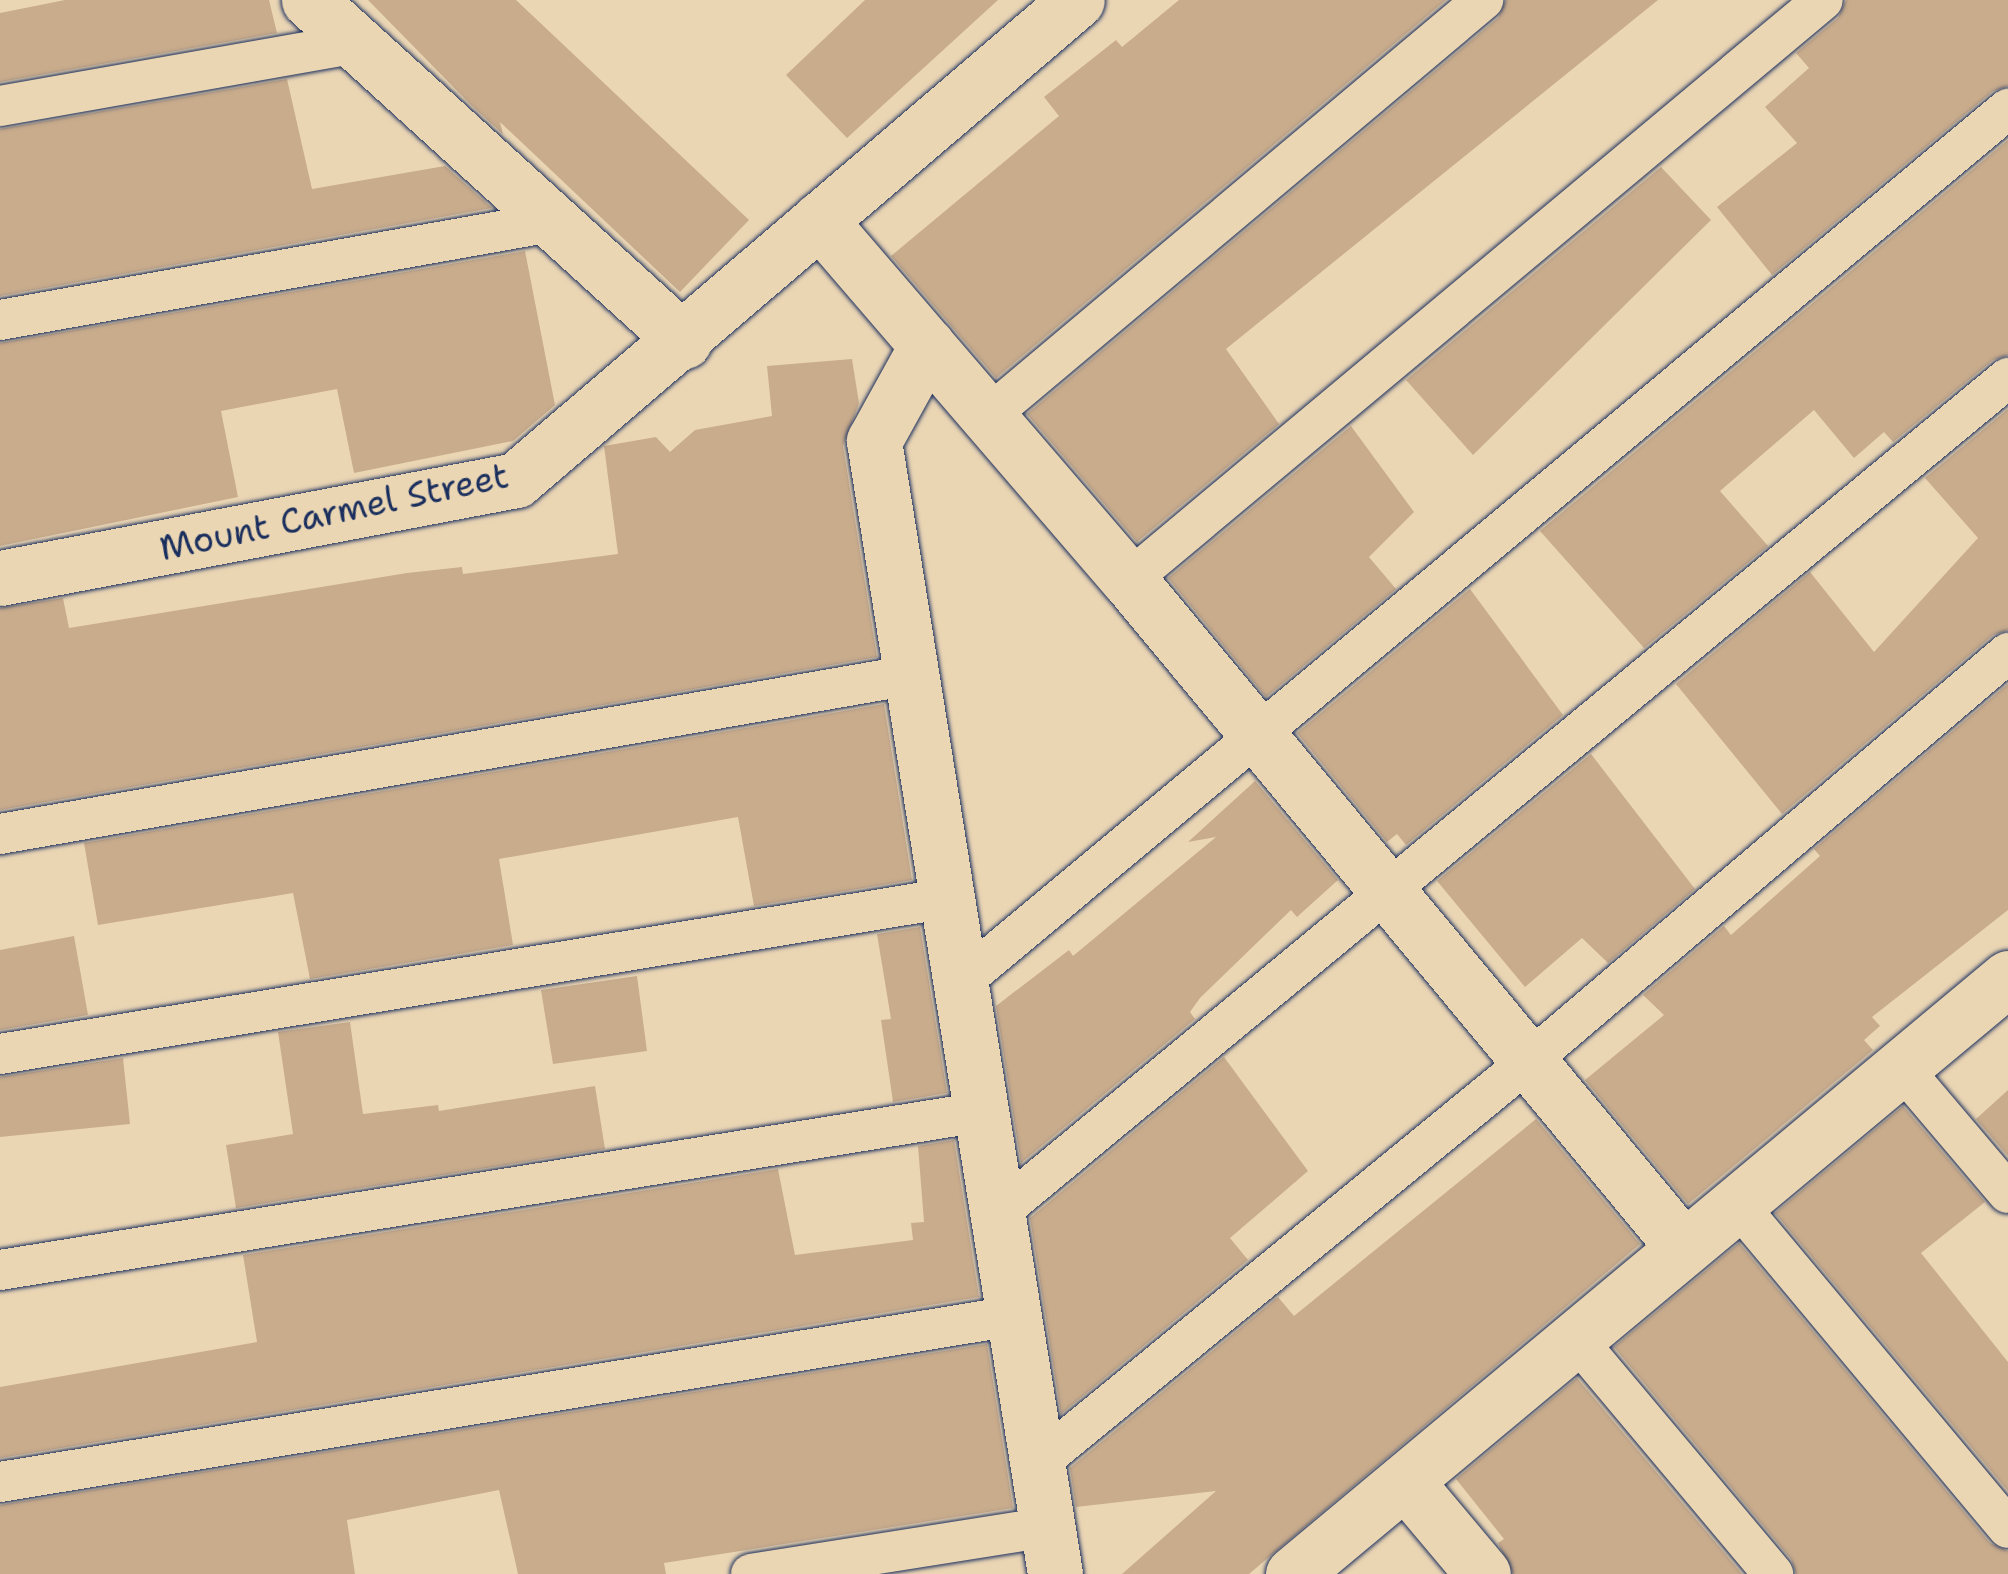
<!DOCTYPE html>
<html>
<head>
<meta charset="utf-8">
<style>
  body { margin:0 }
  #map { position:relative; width:2008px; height:1574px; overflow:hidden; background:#ebd6b4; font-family:"Shantell Sans",sans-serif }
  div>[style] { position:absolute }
  .building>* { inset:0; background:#c9ac8c }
  .roads { filter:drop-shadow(0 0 2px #1b2f5e) drop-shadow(0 0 2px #1b2f5e) }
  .lane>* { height:40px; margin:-20px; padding:0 20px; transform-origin:20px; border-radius:20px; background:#ebd6b4 }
  .street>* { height:55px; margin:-27.5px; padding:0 27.5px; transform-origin:27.5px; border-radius:27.5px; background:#ebd6b4 }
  span { translate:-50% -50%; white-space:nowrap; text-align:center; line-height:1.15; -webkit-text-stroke:8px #ebd6b4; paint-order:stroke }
  .street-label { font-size:35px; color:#1b2f5e }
</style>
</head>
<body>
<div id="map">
  <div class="building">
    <div style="clip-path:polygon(65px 0,269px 0,277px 33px,0 82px,0 13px)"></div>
    <div style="clip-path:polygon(368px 0,516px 0,749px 220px,680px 292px,500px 122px,503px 134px,471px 105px)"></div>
    <div style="clip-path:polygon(865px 0,998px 0,847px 138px,786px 75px)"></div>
    <div style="clip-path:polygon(1179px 0,1446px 0,996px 378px,891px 256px,1059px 116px,1044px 97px,1116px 40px,1122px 47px)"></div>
    <div style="clip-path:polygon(1506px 0,1658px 0,1226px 349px,1279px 424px,1137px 542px,1027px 414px,1498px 18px)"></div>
    <div style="clip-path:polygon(1846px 0,2008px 0,2008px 86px,1993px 91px,1772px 275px,1717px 207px,1797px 143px,1765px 107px,1809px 68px,1796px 53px,1838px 18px)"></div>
    <div style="clip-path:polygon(287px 79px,312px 189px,445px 166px,492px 208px,0 296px,0 129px)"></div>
    <div style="clip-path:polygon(2008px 140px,2008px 355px,1993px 360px,1893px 442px,1884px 432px,1854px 458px,1814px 410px,1720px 491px,1768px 546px,1644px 648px,1540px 531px)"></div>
    <div style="clip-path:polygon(1661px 167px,1711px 220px,1473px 455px,1406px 380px)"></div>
    <div style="clip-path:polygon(525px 251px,555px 405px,513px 441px,354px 473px,337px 389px,221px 411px,238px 497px,0 546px,0 343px)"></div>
    <div style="clip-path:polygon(852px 359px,859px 403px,843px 446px,877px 657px,0 810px,0 608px,63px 598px,69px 628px,407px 573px,462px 567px,463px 574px,618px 554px,604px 446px,656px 437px,670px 452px,695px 430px,772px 416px,767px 366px)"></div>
    <div style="clip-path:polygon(2008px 409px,2008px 630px,1993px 635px,1782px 814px,1676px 684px,1810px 572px,1874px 652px,1978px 538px,1925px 478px)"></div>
    <div style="clip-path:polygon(1351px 426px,1414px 512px,1369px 557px,1396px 589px,1266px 697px,1168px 578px)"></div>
    <div style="clip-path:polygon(1470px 589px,1563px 715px,1406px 845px,1397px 834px,1387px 842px,1297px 733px)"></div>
    <div style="clip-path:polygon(2008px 684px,2008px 910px,1872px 1017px,1880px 1026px,1864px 1040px,1873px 1050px,1688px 1204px,1585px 1080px,1664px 1015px,1643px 995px,1724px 926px,1731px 935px,1820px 856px,1814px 849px)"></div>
    <div style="clip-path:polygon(884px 704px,912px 880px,754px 906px,738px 817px,499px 859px,513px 945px,310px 979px,293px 893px,98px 925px,84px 843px)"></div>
    <div style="clip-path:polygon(1591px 754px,1695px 889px,1608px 963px,1582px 938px,1525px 987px,1437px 881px)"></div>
    <div style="clip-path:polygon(1255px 781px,1338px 880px,1297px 917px,1291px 910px,1200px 998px,1190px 1012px,1195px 1019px,1021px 1163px,996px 1006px,1069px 950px,1073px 956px,1216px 837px,1188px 842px)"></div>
    <div style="clip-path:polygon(920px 927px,947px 1093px,893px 1102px,881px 1020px,891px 1019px,877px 934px)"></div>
    <div style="clip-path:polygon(74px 936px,88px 1015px,0 1030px,0 950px)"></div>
    <div style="clip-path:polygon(637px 976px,647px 1051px,553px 1064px,541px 990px)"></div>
    <div style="clip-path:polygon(350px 1022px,363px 1114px,438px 1105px,439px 1111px,595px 1086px,605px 1149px,236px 1208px,226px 1145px,293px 1134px,278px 1032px)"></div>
    <div style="clip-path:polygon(1224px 1057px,1308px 1171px,1230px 1238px,1248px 1260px,1061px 1414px,1030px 1218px)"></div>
    <div style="clip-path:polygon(123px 1058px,130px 1124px,0 1137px,0 1077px)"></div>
    <div style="clip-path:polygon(2008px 1090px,2008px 1156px,1976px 1119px)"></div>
    <div style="clip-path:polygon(1903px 1106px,1985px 1202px,1921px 1253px,2008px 1362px,2008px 1491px,1775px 1213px)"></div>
    <div style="clip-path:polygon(1536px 1119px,1640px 1244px,1249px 1574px,1122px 1574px,1216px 1491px,1076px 1507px,1070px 1468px,1278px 1297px,1294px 1316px)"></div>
    <div style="clip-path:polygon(954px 1140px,979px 1297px,0 1458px,0 1387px,257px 1342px,243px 1255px,778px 1169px,795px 1255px,913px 1240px,911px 1223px,924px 1222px,918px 1146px)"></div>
    <div style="clip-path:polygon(1739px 1243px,1990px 1543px,2008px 1551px,2008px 1574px,1796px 1574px,1791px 1559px,1614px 1347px)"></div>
    <div style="clip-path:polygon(987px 1344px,1013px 1508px,664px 1563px,666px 1574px,518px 1574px,499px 1490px,347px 1520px,355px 1574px,0 1574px,0 1505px)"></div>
    <div style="clip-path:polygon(1577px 1378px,1742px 1574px,1513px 1574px,1498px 1543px,1504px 1539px,1456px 1479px)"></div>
  </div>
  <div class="roads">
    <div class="lane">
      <div style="left:0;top:106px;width:363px;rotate:-10deg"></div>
      <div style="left:0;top:320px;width:566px;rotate:-10.08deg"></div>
      <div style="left:988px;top:416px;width:647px;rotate:-40.04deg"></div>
      <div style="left:1129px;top:580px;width:904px;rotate:-39.89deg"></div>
      <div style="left:0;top:834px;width:925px;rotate:-9.9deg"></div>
      <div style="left:960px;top:983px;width:1365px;rotate:-39.83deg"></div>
      <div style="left:0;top:1054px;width:961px;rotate:-9.34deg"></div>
      <div style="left:1901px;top:1067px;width:165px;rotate:49.7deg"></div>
      <div style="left:1737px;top:1204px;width:422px;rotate:50.1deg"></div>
      <div style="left:997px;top:1214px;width:1312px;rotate:-39.59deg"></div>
      <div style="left:0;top:1270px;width:994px;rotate:-9.15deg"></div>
      <div style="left:1576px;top:1339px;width:307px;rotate:50deg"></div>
      <div style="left:1037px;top:1464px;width:637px;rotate:-39.33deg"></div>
      <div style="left:1530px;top:1060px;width:628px;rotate:-40.41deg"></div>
      <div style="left:0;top:1482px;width:1027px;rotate:-9.31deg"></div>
      <div style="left:751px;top:1574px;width:300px;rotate:-9deg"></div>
    </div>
    <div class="street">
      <div style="left:309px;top:0;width:507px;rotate:42.28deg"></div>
      <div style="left:819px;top:220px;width:475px;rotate:49.3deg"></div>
      <div style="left:1129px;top:580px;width:868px;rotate:50.28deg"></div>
      <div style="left:927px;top:345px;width:110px;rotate:118.9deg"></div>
      <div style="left:874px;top:441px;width:1147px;rotate:80.92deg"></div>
      <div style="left:0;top:578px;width:525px;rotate:-10.75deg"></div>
      <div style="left:516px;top:480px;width:738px;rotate:-40.55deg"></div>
      <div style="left:1405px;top:1481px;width:121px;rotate:50deg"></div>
      <div style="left:1293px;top:1574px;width:931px;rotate:-39.81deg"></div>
    </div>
  </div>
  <div class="street-label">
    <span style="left:334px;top:512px;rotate:-12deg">Mount Carmel Street</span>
  </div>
</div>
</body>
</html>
